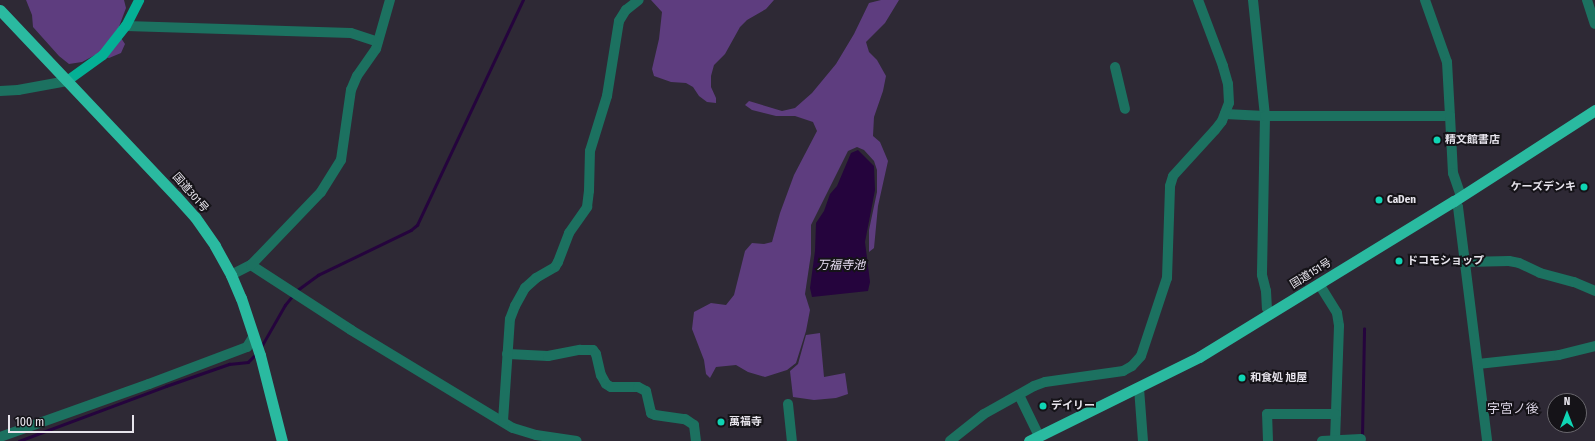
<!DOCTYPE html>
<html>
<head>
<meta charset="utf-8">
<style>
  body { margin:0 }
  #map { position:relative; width:1595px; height:441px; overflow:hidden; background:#2e2935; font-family:"Fira Sans Condensed","Noto Sans JP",sans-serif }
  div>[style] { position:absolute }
  .green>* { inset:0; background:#5e3d7f }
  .water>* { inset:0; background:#25043d }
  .stream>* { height:2.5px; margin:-1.25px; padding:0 1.25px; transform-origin:1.25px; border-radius:1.25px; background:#25043d }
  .minor>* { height:10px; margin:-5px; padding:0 5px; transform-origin:5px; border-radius:5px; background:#1c7160 }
  .primary>* { height:10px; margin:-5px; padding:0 5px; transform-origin:5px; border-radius:5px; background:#04b095 }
  .trunk>* { height:11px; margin:-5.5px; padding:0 5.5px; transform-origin:5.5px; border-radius:5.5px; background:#2abaa0 }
  .dots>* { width:11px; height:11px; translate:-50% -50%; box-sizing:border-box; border:2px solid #151318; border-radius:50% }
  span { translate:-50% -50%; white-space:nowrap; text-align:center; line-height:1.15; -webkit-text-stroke:4px #151318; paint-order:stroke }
  .poi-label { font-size:11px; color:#e7e4ec; font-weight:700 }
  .left { translate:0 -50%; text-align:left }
  .right { translate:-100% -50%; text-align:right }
  .street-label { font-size:11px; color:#e7e4ec }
  .water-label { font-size:12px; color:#e8def4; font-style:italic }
  .quarter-label { font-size:13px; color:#d8d1e1 }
  .north { position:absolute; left:1547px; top:393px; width:40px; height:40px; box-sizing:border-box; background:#151318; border:1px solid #69676d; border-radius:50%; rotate:0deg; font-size:11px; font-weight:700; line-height:16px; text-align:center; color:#e7e4ec }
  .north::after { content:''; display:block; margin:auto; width:14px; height:18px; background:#0fd5b4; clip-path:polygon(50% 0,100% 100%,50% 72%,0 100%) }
  .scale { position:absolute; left:8px; top:415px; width:126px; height:18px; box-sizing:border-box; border:2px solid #e7e4ec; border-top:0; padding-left:5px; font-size:12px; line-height:14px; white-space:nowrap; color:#e7e4ec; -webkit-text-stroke:3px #151318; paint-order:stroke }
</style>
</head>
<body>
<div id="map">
  <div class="green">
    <div style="clip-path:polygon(26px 0,124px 0,126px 8px,117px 32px,125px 44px,121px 53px,109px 58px,95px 55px,82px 62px,69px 64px,59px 56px,33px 27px,32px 15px)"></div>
    <div style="clip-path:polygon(651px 0,774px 0,766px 9px,747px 20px,740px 27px,725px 54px,714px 65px,711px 76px,711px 87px,716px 98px,716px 103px,707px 102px,699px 96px,693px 87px,686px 83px,671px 82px,654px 76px,652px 69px,659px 39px,662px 12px)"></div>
    <div style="clip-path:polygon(881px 0,899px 0,885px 23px,866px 42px,869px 52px,877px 60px,886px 76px,883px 91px,874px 117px,873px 136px,880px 142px,888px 161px,878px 206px,874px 248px,869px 252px,869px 230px,877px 192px,877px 170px,874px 161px,864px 150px,857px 147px,848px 151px,811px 225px,811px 254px,805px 294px,810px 310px,806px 331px,796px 363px,787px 370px,765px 377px,748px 372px,736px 365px,716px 367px,710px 378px,706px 374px,704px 360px,692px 329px,694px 312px,711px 303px,726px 305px,734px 295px,745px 251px,752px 243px,764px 244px,772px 242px,780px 213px,794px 175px,817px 131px,813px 122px,795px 116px,776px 116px,752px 110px,745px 105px,749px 101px,782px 111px,795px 108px,812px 93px,836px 64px,854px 34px,869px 3px)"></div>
    <div style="clip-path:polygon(820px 333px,824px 377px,845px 373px,848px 394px,836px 398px,814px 400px,793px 397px,790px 371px,798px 364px,806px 335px)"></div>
  </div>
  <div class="water">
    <div style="clip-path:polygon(858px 150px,874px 166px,875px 190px,865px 242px,870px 282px,868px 291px,812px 297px,810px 288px,815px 251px,816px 223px,824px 211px,830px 194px,837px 186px,851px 153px)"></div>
  </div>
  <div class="stream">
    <div style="left:296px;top:291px;width:27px;rotate:-36deg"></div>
    <div style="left:318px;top:275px;width:103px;rotate:-25.8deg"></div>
    <div style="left:411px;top:230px;width:8px;rotate:-40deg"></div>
    <div style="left:417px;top:225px;width:249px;rotate:-64.8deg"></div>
    <div style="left:261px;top:347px;width:48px;rotate:-60.3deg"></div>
    <div style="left:285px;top:305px;width:13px;rotate:-51deg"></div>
    <div style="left:1362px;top:436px;width:107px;rotate:-88.9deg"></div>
    <div style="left:19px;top:441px;width:157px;rotate:-20.5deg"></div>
    <div style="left:166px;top:386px;width:67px;rotate:-19.2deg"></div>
    <div style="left:229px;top:364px;width:19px;rotate:-6deg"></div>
    <div style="left:248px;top:362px;width:11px;rotate:-45deg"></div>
  </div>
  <div class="minor">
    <div style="left:1253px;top:0;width:117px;rotate:84.1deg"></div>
    <div style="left:1265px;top:116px;width:159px;rotate:91.1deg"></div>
    <div style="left:1262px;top:275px;width:16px;rotate:76deg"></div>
    <div style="left:1266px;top:291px;width:17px;rotate:87deg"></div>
    <div style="left:1267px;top:308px;width:7px;rotate:56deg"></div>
    <div style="left:1425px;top:0;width:66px;rotate:70.5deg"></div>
    <div style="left:1447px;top:62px;width:54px;rotate:86.8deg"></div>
    <div style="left:1587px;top:0;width:25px;rotate:72deg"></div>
    <div style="left:126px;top:26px;width:225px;rotate:1.8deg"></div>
    <div style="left:351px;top:33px;width:28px;rotate:18deg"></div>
    <div style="left:1115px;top:67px;width:43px;rotate:76.6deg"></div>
    <div style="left:0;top:91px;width:18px;rotate:-3deg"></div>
    <div style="left:18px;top:90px;width:50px;rotate:-10.4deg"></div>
    <div style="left:1225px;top:114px;width:40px;rotate:2.9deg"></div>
    <div style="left:1265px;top:116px;width:185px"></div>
    <div style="left:1450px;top:116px;width:57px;rotate:87deg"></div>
    <div style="left:1453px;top:173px;width:24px;rotate:71deg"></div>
    <div style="left:1454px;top:201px;width:7px;rotate:56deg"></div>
    <div style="left:1458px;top:207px;width:236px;rotate:82.9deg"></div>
    <div style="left:1465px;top:262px;width:44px;rotate:-1.3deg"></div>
    <div style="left:1509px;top:261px;width:10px;rotate:11deg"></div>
    <div style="left:1519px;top:263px;width:23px;rotate:25deg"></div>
    <div style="left:1540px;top:273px;width:35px;rotate:15deg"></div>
    <div style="left:1574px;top:282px;width:23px;rotate:23deg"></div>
    <div style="left:251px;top:265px;width:119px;rotate:33deg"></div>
    <div style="left:351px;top:330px;width:189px;rotate:31.2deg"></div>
    <div style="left:513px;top:428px;width:24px;rotate:17deg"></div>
    <div style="left:536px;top:435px;width:41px;rotate:8.3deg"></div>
    <div style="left:231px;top:275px;width:22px;rotate:-27deg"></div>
    <div style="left:251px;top:265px;width:101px;rotate:-46.2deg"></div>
    <div style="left:321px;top:192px;width:38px;rotate:-58deg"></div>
    <div style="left:341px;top:160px;width:71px;rotate:-81.9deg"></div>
    <div style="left:351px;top:90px;width:15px;rotate:-67deg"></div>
    <div style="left:357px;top:76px;width:33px;rotate:-55deg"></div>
    <div style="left:376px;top:49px;width:51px;rotate:-74.1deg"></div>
    <div style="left:1319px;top:284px;width:34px;rotate:58deg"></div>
    <div style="left:1337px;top:313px;width:13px;rotate:81deg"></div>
    <div style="left:1339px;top:326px;width:115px;rotate:92deg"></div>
    <div style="left:507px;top:354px;width:41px;rotate:2.8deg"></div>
    <div style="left:548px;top:356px;width:33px;rotate:-11deg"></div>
    <div style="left:580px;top:350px;width:13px"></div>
    <div style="left:593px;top:350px;width:5px;rotate:53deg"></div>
    <div style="left:596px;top:354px;width:22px;rotate:77deg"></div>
    <div style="left:601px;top:375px;width:10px;rotate:61deg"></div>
    <div style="left:606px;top:384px;width:6px;rotate:31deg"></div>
    <div style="left:611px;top:387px;width:27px"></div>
    <div style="left:638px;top:387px;width:9px;rotate:27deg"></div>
    <div style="left:646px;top:391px;width:23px;rotate:77deg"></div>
    <div style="left:651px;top:413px;width:4px;rotate:27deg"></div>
    <div style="left:655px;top:415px;width:30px;rotate:8deg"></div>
    <div style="left:685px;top:419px;width:11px;rotate:34deg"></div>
    <div style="left:694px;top:425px;width:16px;rotate:83deg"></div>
    <div style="left:1478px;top:364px;width:81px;rotate:-6.3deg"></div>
    <div style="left:1559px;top:355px;width:37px;rotate:-14deg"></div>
    <div style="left:1139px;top:388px;width:53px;rotate:85.7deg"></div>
    <div style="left:1019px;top:395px;width:46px;rotate:64deg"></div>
    <div style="left:788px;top:404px;width:37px;rotate:84deg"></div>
    <div style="left:503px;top:421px;width:102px;rotate:-86.1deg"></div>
    <div style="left:510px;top:319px;width:14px;rotate:-69deg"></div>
    <div style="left:515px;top:306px;width:21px;rotate:-61deg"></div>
    <div style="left:525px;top:288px;width:15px;rotate:-42deg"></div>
    <div style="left:536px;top:278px;width:22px;rotate:-30deg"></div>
    <div style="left:555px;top:267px;width:6px;rotate:-59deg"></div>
    <div style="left:558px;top:262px;width:31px;rotate:-69deg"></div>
    <div style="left:569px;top:233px;width:32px;rotate:-55deg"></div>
    <div style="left:587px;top:207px;width:16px;rotate:-83deg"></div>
    <div style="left:589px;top:191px;width:40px;rotate:-88.6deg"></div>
    <div style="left:590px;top:151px;width:58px;rotate:-72.8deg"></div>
    <div style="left:607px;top:96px;width:76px;rotate:-80.9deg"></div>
    <div style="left:619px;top:21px;width:13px;rotate:-58deg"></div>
    <div style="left:626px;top:10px;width:16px;rotate:-38deg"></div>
    <div style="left:0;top:437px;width:158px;rotate:-19.6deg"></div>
    <div style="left:149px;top:384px;width:105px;rotate:-20.7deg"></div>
    <div style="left:247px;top:347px;width:13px;rotate:-58deg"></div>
    <div style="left:950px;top:441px;width:43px;rotate:-38.5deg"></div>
    <div style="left:984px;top:414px;width:57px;rotate:-29.2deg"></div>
    <div style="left:1034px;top:386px;width:12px;rotate:-20deg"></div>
    <div style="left:1045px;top:382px;width:79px;rotate:-8deg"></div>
    <div style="left:1123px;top:371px;width:10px;rotate:-29deg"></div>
    <div style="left:1132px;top:366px;width:13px;rotate:-48deg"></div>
    <div style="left:1141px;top:356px;width:82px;rotate:-71.6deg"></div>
    <div style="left:1167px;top:278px;width:92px;rotate:-88.1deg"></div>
    <div style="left:1170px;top:186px;width:10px;rotate:-73deg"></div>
    <div style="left:1173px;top:176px;width:62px;rotate:-47.6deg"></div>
    <div style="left:1215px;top:130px;width:11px;rotate:-52deg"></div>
    <div style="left:1222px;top:121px;width:19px;rotate:-69deg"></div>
    <div style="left:1229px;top:103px;width:19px;rotate:-93deg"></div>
    <div style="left:1228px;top:84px;width:19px;rotate:-106deg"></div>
    <div style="left:1223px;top:66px;width:71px;rotate:-110.7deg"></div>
    <div style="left:1268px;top:441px;width:27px;rotate:-92deg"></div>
    <div style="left:1267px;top:414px;width:69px"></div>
    <div style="left:1322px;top:441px;width:39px;rotate:-3deg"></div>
  </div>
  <div class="primary">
    <div style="left:67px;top:81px;width:44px;rotate:-35.8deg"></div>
    <div style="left:103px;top:55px;width:37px;rotate:-52deg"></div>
    <div style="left:126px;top:26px;width:29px;rotate:-63deg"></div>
  </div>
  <div class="trunk">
    <div style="left:0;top:10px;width:256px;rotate:46.6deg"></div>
    <div style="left:176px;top:196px;width:28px;rotate:48deg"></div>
    <div style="left:195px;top:217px;width:35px;rotate:55deg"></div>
    <div style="left:215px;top:246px;width:33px;rotate:61deg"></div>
    <div style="left:231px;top:275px;width:25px;rotate:67deg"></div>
    <div style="left:241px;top:298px;width:60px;rotate:71.6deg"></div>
    <div style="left:260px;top:355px;width:89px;rotate:75.7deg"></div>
    <div style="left:1029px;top:441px;width:190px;rotate:-26.3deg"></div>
    <div style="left:1199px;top:357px;width:299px;rotate:-31.5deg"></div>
    <div style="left:1454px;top:201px;width:168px;rotate:-32.8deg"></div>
  </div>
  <div class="dots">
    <div style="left:1437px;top:140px;background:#0fd5b4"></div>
    <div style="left:1584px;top:187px;background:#0fd5b4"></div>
    <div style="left:1379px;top:200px;background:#0fd5b4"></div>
    <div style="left:1399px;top:261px;background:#0fd5b4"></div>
    <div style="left:1242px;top:378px;background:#0fd5b4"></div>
    <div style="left:1043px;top:406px;background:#0fd5b4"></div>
    <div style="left:721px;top:422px;background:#0fd5b4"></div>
  </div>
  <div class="poi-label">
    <span class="left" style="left:1445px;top:140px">精文館書店</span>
    <span class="right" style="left:1576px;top:187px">ケーズデンキ</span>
    <span class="left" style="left:1387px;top:200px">CaDen</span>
    <span class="left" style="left:1407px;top:261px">ドコモショップ</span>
    <span class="left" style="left:1250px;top:378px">和食処 旭屋</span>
    <span class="left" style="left:1051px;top:406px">デイリー</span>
    <span class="left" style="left:729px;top:422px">萬福寺</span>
  </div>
  <div class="street-label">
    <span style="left:190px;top:193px;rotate:49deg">国道301号</span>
    <span style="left:1311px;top:274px;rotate:-32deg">国道151号</span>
  </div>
  <div class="water-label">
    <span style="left:841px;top:266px">万福寺池</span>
  </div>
  <div class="quarter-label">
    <span style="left:1513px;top:409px">字宮ノ後</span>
  </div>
  <div class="north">N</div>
  <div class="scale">100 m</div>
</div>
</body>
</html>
